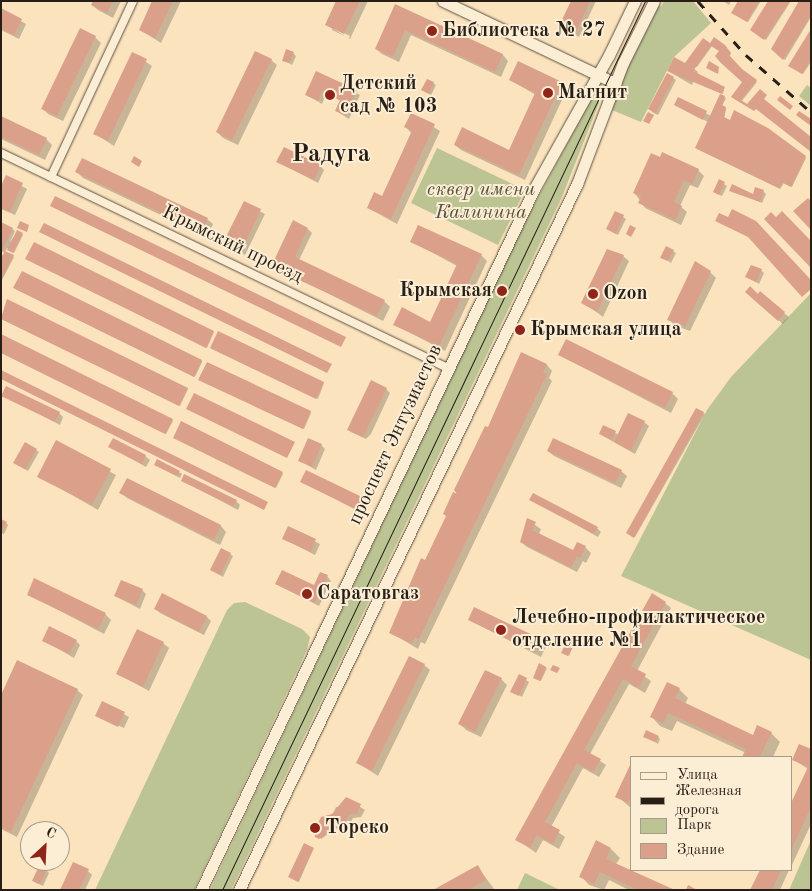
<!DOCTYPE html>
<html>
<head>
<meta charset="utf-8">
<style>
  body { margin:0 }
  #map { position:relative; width:812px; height:891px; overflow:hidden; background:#fbe3be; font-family:"Old Standard TT",serif }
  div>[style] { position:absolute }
  .green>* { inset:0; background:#bcc494 }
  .shadow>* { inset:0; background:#0003 }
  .building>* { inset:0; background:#dba08a }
  .roads { filter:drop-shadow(0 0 1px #5c5040) drop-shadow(0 0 1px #5c5040) }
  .minor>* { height:8px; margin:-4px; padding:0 4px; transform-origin:4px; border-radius:4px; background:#fcedd5 }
  .secondary>* { height:11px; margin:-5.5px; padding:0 5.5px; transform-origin:5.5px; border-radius:5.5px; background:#fcedd5 }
  .tram>* { height:1px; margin:-0.5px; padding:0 0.5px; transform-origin:0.5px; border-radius:0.5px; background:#271f16 }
  .rail>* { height:2.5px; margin-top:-1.25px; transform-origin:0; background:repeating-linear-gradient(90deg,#271f16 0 9px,transparent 0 18px) }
  .dots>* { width:14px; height:14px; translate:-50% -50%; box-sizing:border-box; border:2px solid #fcedd5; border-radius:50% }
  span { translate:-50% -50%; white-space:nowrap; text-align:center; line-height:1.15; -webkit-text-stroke:4px #fcedd5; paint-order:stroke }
  .poi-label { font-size:20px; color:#271f16; font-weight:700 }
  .left { translate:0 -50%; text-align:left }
  .right { translate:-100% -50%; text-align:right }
  .park-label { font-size:20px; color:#54513c; font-style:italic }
  .street-label { font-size:20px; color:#271f16 }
  .district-label { font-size:25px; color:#271f16; font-weight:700 }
  .frame { position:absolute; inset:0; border:2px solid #271f16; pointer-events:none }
  .legend { position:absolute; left:630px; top:756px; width:162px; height:115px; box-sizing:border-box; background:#fcedd5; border:1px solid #a79b89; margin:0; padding:6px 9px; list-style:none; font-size:15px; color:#271f16 }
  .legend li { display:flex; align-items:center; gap:10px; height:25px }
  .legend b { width:25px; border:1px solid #a79b89 }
  .north { position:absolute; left:20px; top:821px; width:50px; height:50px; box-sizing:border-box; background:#fcedd5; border:1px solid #a79b89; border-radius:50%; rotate:25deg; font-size:14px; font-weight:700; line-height:20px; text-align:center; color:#271f16 }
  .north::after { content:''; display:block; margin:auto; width:18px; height:22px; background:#8f2418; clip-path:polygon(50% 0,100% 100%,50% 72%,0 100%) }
</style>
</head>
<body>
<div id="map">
  <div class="green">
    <div style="clip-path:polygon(664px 1px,693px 1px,711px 23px,674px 57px,641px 122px,612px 110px,631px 59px,658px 3px,661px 7px)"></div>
    <div style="clip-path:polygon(807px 85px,811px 88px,811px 106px,799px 96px)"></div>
    <div style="clip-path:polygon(593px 96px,599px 99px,599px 103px,562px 197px,231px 890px,210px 890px,520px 231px)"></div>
    <div style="clip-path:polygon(437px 148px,525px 190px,498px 245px,411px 203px)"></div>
    <div style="clip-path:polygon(811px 293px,811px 660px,621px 576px,707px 410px,731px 377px)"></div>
    <div style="clip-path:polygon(245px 602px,302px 629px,310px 637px,307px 650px,194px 890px,95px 890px,227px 610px,234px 603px)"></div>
    <div style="clip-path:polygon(811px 840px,811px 890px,789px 890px)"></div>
    <div style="clip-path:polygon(525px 873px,560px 890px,517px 890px)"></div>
  </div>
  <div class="shadow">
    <div style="clip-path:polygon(94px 1px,121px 1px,113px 18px,98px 10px,92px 5px)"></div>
    <div style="clip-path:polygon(154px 1px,181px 1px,161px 43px,140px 30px)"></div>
    <div style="clip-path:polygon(evenodd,338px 1px,368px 1px,350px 39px,327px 25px,338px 1px,332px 27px,350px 36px,349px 38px,332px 30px,332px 27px)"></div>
    <div style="clip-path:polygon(572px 1px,596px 1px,579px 37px,561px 26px)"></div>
    <div style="clip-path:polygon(723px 1px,731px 1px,729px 5px)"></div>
    <div style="clip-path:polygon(739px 1px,761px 1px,748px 22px,733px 13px)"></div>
    <div style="clip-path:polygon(770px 1px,791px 1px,766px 40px,751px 30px)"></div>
    <div style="clip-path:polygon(811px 1px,811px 17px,785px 60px,778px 55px)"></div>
    <div style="clip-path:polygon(396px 6px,503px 55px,508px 61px,501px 77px,411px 35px,399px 62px,382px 54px,376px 49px)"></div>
    <div style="clip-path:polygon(1px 10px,26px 24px,19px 39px,1px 30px)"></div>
    <div style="clip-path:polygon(811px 31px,811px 62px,803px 74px,791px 66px)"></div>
    <div style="clip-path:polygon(95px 37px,101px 43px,63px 121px,48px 114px,43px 109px)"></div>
    <div style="clip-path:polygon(715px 39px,726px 48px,731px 54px,729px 57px,741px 70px,757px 82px,741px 102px,746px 105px,733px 96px,743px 82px,717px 56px,720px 51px,712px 46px,697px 67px,690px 65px,698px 72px,697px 74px,724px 88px,723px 94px,694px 80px,692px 85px,668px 71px,675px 59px,692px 68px,687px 62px,703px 40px,710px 45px)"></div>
    <div style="clip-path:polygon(133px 53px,152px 66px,114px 146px,94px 133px)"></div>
    <div style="clip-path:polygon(293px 53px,296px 56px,292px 65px,284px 60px)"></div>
    <div style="clip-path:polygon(271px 60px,277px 65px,238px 145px,223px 138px,217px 132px)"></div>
    <div style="clip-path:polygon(518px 63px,567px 89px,525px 180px,461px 150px,455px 145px,509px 152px,536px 95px,510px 80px)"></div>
    <div style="clip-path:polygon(317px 73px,360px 95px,349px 119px,336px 111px,341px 101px,326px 94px,322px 104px,307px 95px)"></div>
    <div style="clip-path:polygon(673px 78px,676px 80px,658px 115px,652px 112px,650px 109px)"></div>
    <div style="clip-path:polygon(433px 83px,436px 85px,431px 95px,423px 90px)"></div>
    <div style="clip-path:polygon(720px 95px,726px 98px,722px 106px,726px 109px,724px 119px,767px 129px,806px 158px,792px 187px,784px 183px,780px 189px,697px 149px,708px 122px,675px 105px,678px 98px,711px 116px)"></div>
    <div style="clip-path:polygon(412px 114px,440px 131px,397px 224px,368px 208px,382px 198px,411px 133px,406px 127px)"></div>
    <div style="clip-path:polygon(1px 117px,46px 139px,52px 145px,45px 160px,1px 139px)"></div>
    <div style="clip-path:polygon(278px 162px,320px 166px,324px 170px,318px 183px)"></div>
    <div style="clip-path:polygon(698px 170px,704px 176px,698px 188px,690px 185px,680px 206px,687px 212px,681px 225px,645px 208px,634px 192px)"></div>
    <div style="clip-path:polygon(77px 172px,207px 219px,213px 224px,207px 237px,83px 178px)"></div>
    <div style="clip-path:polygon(7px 177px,27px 189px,15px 215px,1px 209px,1px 189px)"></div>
    <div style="clip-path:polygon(719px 181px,727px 186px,722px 196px,714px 192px)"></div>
    <div style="clip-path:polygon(731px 190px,754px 195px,763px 191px,766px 194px,762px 203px)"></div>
    <div style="clip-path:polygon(244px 203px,265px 214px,245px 255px,225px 243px)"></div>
    <div style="clip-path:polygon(615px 212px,626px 219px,618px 235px,607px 229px)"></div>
    <div style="clip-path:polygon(12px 229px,15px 231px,10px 242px,18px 232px,23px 235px,14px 253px,7px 248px,5px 252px,14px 257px,1px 282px,1px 254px,4px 256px,5px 253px,1px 251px)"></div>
    <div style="clip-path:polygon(308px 229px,312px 233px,299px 260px,384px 301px,390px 307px,383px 321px,273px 266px)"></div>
    <div style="clip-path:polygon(411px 241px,481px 255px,487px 261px,445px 351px,395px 325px,431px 323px,457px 266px)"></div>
    <div style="clip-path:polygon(34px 243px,214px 332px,207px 348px,28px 259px)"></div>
    <div style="clip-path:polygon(673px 251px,676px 253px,671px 263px,662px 257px)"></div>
    <div style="clip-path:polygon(623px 256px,629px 261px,603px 317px,583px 302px)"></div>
    <div style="clip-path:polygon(761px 270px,764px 273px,759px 284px,747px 277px)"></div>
    <div style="clip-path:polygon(710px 272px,716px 278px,690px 331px,674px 325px,669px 319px)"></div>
    <div style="clip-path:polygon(16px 289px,202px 361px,202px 362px,195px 377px)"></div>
    <div style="clip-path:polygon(760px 293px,789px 317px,783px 324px,750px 296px)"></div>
    <div style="clip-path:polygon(7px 300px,188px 389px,180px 406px,1px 318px)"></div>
    <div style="clip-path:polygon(219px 333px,324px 383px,318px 399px,212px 349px)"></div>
    <div style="clip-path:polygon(1px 352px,172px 420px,173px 421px,166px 434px)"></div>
    <div style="clip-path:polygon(522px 354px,547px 365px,552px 371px,549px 378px,552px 381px,425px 644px,421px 642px,418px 649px,390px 632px,447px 517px,454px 494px,459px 493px)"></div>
    <div style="clip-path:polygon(559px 355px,672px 393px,678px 399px,671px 413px)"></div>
    <div style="clip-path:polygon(201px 380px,310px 412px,311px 413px,304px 429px)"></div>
    <div style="clip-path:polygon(386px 389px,390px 393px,371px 434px,366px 439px,351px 432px,349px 429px)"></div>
    <div style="clip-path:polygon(3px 395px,59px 413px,63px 417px,60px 425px)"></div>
    <div style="clip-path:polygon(697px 409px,705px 414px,635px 537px,629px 534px)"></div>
    <div style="clip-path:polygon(644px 422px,649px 426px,635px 454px,603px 436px,604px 427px,619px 435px)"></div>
    <div style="clip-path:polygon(175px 438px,282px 473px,283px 474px,276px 488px)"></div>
    <div style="clip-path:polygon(57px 442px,116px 475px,98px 510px,39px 476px)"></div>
    <div style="clip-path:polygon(321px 445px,325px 449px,316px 470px,299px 460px)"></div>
    <div style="clip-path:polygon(110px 447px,145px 456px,150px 460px,146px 467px)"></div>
    <div style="clip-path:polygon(36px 450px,39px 452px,28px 471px,17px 465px)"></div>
    <div style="clip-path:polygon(548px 451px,621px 471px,627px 476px,621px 488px,554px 456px)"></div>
    <div style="clip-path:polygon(155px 465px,179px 472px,182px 474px,180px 478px)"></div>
    <div style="clip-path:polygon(127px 480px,221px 526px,226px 532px,220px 545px,127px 498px,121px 493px)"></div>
    <div style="clip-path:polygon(183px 481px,236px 501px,240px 505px,238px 510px)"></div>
    <div style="clip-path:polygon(302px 482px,361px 498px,365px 502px,360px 512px)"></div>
    <div style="clip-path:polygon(531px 499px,597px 528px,601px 532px,598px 537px)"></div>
    <div style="clip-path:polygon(528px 520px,541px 529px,539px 534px,574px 552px,578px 544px,585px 547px,591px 553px,586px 563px,583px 561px,577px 572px,527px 547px,521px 542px)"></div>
    <div style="clip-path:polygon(6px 523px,8px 525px,4px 534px,1px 533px)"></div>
    <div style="clip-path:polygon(289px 528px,320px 544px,315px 555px,284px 539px)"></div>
    <div style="clip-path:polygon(230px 554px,233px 556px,223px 577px,211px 570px)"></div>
    <div style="clip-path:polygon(327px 576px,331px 581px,319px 606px,276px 584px,314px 586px)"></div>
    <div style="clip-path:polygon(142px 590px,146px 594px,140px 609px,115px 596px)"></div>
    <div style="clip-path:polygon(28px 594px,105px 614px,111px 620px,104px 634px)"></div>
    <div style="clip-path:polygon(163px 595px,207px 617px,211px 621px,204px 635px,160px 613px,156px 609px)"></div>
    <div style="clip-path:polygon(665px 603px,671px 608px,637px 671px,651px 681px,645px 693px,629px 684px,590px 754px,606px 765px,599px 777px,583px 768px,551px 827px,565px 837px,559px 849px,543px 840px,536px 853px,517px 839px)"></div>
    <div style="clip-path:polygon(469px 620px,540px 640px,546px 646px,541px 657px)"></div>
    <div style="clip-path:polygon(43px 640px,76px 641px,80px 645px,74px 658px)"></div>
    <div style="clip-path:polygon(575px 642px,569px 656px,564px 653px)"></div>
    <div style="clip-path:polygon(163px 643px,169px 648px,149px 691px,118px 674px)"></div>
    <div style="clip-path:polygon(424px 665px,430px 670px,378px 776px,358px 763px)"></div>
    <div style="clip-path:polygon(540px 665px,547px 668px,541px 681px,536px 679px)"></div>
    <div style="clip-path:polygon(519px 676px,529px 682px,522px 697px,512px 691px)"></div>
    <div style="clip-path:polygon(501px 679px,507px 685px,481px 737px,466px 730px,460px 724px)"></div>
    <div style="clip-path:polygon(679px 689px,688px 698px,685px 704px,753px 736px,771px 733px,780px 742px,773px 757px,744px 757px,746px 753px,677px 721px,672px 731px,660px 726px,652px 717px)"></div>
    <div style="clip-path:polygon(77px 690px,83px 695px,17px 837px,1px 829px,1px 698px)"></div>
    <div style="clip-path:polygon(102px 702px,129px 717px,124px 728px,96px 716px)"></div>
    <div style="clip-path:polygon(645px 736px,658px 737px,660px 739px,658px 744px)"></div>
    <div style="clip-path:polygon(811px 751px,811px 824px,791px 867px,791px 806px,808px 769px,793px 759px)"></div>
    <div style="clip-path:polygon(631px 766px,631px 808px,617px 796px)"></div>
    <div style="clip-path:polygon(347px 799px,365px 810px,361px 817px,353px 818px,350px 824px,346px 822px,321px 839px,315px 832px,322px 818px,332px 816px,336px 807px,344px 806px)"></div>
    <div style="clip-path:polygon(313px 849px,299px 882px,291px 878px)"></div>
    <div style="clip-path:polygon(611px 849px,620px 858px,616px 864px,672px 890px,629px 890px,609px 880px,604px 890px,589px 885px,581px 876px)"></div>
    <div style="clip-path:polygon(478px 867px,494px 889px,435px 890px)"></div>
    <div style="clip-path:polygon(46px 870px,49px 873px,43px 886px,36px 883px,34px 881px)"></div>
    <div style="clip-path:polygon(761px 870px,789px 870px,780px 890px,752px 890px)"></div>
    <div style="clip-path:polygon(88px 871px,92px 875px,85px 890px,61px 890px)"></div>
  </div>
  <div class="building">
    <div style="clip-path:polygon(93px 1px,113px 1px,107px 13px,91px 5px)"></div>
    <div style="clip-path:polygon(152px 1px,173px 1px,155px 38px,139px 30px)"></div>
    <div style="clip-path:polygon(336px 1px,360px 1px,344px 34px,325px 25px)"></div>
    <div style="clip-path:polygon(571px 1px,590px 1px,575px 34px,559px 26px)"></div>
    <div style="clip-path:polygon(738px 1px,759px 1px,747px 22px,731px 13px)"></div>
    <div style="clip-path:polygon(768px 1px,790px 1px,764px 40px,750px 30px)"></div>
    <div style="clip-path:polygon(799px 1px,811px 1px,811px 15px,783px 60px,771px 49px)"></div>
    <div style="clip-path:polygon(395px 4px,503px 54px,495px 72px,405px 30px,393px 57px,375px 49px)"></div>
    <div style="clip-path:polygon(1px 8px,22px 19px,14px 35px,1px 29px)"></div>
    <div style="clip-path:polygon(80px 28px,96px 36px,57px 116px,41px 109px)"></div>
    <div style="clip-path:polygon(811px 29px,811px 60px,802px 74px,788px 66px)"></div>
    <div style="clip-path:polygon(714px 37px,725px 45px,731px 53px,729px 55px,742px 69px,757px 80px,741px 100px,747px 104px,760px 89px,767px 95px,764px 99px,811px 137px,811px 152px,756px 109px,754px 111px,731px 97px,742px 82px,721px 63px,715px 56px,719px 51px,711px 46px,693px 71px,725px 87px,722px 94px,667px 71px,674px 57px,685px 63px,703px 38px,710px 43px)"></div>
    <div style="clip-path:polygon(286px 49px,294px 52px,289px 63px,282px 61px)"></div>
    <div style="clip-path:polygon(255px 51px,272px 59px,232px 140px,216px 132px)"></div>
    <div style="clip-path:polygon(132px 52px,147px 59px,108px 141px,93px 134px)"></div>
    <div style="clip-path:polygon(518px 61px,562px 82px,519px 175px,454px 145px,462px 127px,509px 150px,535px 93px,509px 80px)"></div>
    <div style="clip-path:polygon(709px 61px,719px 67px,718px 74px,706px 68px)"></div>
    <div style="clip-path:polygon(316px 71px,357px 90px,345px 115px,335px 111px,340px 100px,322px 91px,318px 101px,305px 95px)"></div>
    <div style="clip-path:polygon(667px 73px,674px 77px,656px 113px,648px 109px)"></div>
    <div style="clip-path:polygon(427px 79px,434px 82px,429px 94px,421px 90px)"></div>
    <div style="clip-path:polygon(720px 94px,725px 96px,722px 105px,726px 107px,724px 117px,730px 120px,734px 110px,768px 128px,806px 156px,791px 187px,783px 183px,779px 188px,695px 148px)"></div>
    <div style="clip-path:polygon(780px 96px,793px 106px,790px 110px,777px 100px)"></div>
    <div style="clip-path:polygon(678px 97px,707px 111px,703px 120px,674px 105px)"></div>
    <div style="clip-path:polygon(799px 111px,811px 119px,811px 126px,796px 115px)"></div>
    <div style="clip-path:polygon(648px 112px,654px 115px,649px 124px,643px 121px)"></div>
    <div style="clip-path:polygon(411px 113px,435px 124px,391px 219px,367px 208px,374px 192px,382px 196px,412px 131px,404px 127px)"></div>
    <div style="clip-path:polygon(1px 116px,47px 138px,39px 155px,1px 137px)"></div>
    <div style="clip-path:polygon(284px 147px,321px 165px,314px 180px,276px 162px)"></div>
    <div style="clip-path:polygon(662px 152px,699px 169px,692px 184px,684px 180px,674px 202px,682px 206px,675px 220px,638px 203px,641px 197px,633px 193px,651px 153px,660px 157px)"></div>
    <div style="clip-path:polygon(134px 156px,142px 161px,139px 167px,131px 162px)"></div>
    <div style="clip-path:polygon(82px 158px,208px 218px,201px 232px,75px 172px)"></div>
    <div style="clip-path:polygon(6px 175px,23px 183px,10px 212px,1px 208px,1px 186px)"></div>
    <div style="clip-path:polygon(719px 179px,725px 182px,719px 195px,713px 192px)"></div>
    <div style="clip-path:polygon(732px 184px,753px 194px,755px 187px,764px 190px,760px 202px,729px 191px)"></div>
    <div style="clip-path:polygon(55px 196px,346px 337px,341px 347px,50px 206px)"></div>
    <div style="clip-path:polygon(808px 198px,811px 201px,811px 230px,793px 211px)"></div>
    <div style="clip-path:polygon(244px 201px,261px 209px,241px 252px,223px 243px)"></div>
    <div style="clip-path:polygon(732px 209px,756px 221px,811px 280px,811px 289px,802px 297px,748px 237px,715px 221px,719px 213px,728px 217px)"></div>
    <div style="clip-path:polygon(615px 211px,624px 215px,616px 234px,606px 229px)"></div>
    <div style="clip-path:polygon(782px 211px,811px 241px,811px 268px,764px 219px,771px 212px,776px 217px)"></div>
    <div style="clip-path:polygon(293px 220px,308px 228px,295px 257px,385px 300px,377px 316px,271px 267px)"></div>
    <div style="clip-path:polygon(20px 221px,29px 225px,27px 232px,17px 228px)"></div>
    <div style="clip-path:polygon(1px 222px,13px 228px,1px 253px)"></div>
    <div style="clip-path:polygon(44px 223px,332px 364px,327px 373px,39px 232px)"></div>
    <div style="clip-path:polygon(418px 225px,482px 254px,439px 346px,393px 325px,402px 307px,430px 322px,457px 264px,410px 242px)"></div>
    <div style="clip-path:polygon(630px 225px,636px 228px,631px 237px,626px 234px)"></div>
    <div style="clip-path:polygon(17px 230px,23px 233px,13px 253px,7px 250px)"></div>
    <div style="clip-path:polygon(34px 242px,214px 331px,206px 348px,25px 259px)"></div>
    <div style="clip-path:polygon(666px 246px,674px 250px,668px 261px,660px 258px)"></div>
    <div style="clip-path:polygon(607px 249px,624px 255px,597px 312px,581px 303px)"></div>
    <div style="clip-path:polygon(5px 251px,14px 255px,1px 280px,1px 259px)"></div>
    <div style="clip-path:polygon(695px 261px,711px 271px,685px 326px,667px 320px)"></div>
    <div style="clip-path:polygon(751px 265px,762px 269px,756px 282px,745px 277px)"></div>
    <div style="clip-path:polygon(22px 271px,202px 360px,194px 377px,13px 288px)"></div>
    <div style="clip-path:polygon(750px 286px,758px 294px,760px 291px,785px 312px,778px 321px,745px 292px)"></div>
    <div style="clip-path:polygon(7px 299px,188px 388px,179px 406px,1px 319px)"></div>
    <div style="clip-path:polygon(218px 331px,324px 382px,316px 399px,210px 348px)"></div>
    <div style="clip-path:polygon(1px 334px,173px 419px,165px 434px,1px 353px)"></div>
    <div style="clip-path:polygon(566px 339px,673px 392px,665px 408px,558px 355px)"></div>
    <div style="clip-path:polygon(521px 352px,547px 364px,543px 373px,547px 374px,419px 639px,415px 637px,412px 644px,389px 633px,421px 558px,425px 560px,446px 516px,443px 514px,453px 492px,457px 494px,454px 490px,485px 426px,488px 427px)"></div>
    <div style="clip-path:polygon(207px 362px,311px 411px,303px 429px,198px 380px)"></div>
    <div style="clip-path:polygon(1px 370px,268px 502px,264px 510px,1px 379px)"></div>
    <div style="clip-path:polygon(371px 380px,387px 388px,363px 437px,347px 430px)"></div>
    <div style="clip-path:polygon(6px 386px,60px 412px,55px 422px,1px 396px)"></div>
    <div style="clip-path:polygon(194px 393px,295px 442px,287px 458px,186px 409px)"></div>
    <div style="clip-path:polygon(696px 408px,704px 412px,634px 538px,626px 533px)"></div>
    <div style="clip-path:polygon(628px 413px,645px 421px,631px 451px,614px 442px)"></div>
    <div style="clip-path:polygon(181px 421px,283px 472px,275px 488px,173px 438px)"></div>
    <div style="clip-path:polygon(603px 425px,616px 431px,612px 440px,599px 434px)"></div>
    <div style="clip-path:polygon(113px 438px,146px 455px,142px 464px,108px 447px)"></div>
    <div style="clip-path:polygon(308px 438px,322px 444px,312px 467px,298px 461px)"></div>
    <div style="clip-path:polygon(553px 438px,622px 470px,615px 483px,547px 451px)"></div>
    <div style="clip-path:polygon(56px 440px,111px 469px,92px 505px,37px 477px)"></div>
    <div style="clip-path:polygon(25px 442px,37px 449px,25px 469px,13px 463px)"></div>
    <div style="clip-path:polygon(157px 459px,180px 471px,177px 476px,154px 465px)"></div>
    <div style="clip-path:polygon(306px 470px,362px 497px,356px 509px,300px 482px)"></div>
    <div style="clip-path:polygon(184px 474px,237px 500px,233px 506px,181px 481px)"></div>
    <div style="clip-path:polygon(127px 478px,221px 525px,214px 540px,119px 493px)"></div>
    <div style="clip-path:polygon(533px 493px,598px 527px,594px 534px,529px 500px)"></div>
    <div style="clip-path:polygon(527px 518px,536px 522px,532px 530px,573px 550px,577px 542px,586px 546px,580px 558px,577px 556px,571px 568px,520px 542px)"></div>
    <div style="clip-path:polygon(1px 519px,7px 522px,1px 533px)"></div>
    <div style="clip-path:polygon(288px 526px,316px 539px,311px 552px,282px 539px)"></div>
    <div style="clip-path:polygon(221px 548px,231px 553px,220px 575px,210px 570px)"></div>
    <div style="clip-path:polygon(282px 570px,314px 585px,320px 572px,328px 575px,315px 603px,275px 584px)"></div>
    <div style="clip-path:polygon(34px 578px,106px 613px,98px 629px,27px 595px)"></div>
    <div style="clip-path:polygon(121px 580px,143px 589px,136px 605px,114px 596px)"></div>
    <div style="clip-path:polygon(162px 593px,207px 616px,199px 632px,154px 609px)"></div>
    <div style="clip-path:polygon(652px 593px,666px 602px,631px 666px,646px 674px,639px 688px,623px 679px,584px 750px,601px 759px,593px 772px,577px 763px,545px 822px,560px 830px,553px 844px,537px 835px,530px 848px,515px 840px)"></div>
    <div style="clip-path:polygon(474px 607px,541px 639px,535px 652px,468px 620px)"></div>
    <div style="clip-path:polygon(49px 626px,77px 640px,69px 654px,42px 641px)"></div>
    <div style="clip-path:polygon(137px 629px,164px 642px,143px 687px,116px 674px)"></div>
    <div style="clip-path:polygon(569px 637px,576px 641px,568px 656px,561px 653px)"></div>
    <div style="clip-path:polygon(409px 656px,425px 664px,372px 771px,356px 763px)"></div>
    <div style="clip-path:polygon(17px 660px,78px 689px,11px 832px,1px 827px,1px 695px)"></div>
    <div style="clip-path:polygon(539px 663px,546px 667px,540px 681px,533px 678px)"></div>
    <div style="clip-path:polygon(553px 665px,560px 668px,557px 673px,550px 670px)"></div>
    <div style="clip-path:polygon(485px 670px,502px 678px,475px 732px,458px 724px)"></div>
    <div style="clip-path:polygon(519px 674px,527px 678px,519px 696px,510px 692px)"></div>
    <div style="clip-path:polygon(667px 682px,680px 688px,675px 698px,753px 735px,757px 725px,772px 732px,760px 757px,742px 757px,746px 749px,668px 713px,663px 723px,650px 717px)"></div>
    <div style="clip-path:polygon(102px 701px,125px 712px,118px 727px,95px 716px)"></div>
    <div style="clip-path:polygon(646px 730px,659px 736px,655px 742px,643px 737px)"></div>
    <div style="clip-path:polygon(799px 744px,811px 749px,811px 807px,791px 850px,791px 803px,808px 767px,792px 760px)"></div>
    <div style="clip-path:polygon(631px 763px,631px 798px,628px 803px,615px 797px)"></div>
    <div style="clip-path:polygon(346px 797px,361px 804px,357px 814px,349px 814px,346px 821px,319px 839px,315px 837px,314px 832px,321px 817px,332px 814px)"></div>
    <div style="clip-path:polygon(596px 840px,611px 848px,606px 859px,675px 890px,638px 890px,600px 872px,594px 884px,579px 877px)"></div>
    <div style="clip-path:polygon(304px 843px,314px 848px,298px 882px,288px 877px)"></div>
    <div style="clip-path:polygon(73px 862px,89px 869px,79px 890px,60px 890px)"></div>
    <div style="clip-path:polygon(478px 865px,486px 880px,468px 890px,433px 890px)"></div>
    <div style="clip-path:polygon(39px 866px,47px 869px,40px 884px,32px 881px)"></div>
    <div style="clip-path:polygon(760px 870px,781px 870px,772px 890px,750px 890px)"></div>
    <div style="clip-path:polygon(688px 885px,697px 890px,686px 890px)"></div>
  </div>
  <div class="roads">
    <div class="minor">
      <div style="left:1px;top:153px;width:496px;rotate:25.7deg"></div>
      <div style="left:51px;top:177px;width:194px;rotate:-65deg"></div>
    </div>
    <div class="secondary">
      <div style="left:443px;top:1px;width:191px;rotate:25.5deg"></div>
      <div style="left:201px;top:890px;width:776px;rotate:-64.59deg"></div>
      <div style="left:534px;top:189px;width:154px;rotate:-60.8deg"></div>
      <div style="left:609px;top:55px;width:60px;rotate:-64.3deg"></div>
      <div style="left:239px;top:890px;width:783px;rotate:-64.42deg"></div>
      <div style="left:577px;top:184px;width:129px;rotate:-69.2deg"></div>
      <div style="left:623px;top:63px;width:69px;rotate:-63.4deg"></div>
    </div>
  </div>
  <div class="tram">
    <div style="left:222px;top:890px;width:985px;rotate:-64.55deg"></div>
  </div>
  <div class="rail">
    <div style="left:698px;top:1px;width:72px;rotate:48.4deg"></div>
    <div style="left:746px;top:55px;width:86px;rotate:41.2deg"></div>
  </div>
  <div class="dots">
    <div style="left:432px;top:31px;background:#8f2418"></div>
    <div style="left:548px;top:93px;background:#8f2418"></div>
    <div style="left:330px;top:95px;background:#8f2418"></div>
    <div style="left:502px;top:291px;background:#8f2418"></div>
    <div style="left:593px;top:294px;background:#8f2418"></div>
    <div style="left:520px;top:330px;background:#8f2418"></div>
    <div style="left:307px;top:594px;background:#8f2418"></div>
    <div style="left:501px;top:630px;background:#8f2418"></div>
    <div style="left:315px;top:828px;background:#8f2418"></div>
  </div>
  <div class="poi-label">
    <span class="left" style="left:442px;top:31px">Библиотека № 27</span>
    <span class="left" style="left:340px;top:96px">Детский<br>сад № 103</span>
    <span class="left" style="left:558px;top:93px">Магнит</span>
    <span class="right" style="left:492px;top:291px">Крымская</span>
    <span class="left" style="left:603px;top:294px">Ozon</span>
    <span class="left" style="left:530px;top:330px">Крымская улица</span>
    <span class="left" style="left:317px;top:594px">Саратовгаз</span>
    <span class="left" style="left:512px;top:630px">Лечебно-профилактическое<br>отделение №1</span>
    <span class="left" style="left:325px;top:828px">Тореко</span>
  </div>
  <div class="park-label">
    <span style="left:481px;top:202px">сквер имени<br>Калинина</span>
  </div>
  <div class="street-label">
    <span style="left:232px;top:245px;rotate:26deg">Крымский проезд</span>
    <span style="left:396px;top:435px;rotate:-65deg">проспект Энтузиастов</span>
  </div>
  <div class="district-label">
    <span style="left:331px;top:155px">Радуга</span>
  </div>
  <div class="frame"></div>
  <ul class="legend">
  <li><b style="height:6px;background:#fcedd5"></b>Улица</li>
  <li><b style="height:6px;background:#271f16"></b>Железная дорога</li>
  <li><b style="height:14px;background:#bcc494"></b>Парк</li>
  <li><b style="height:14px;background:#dba08a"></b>Здание</li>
  </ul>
  <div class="north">С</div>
</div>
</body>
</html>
